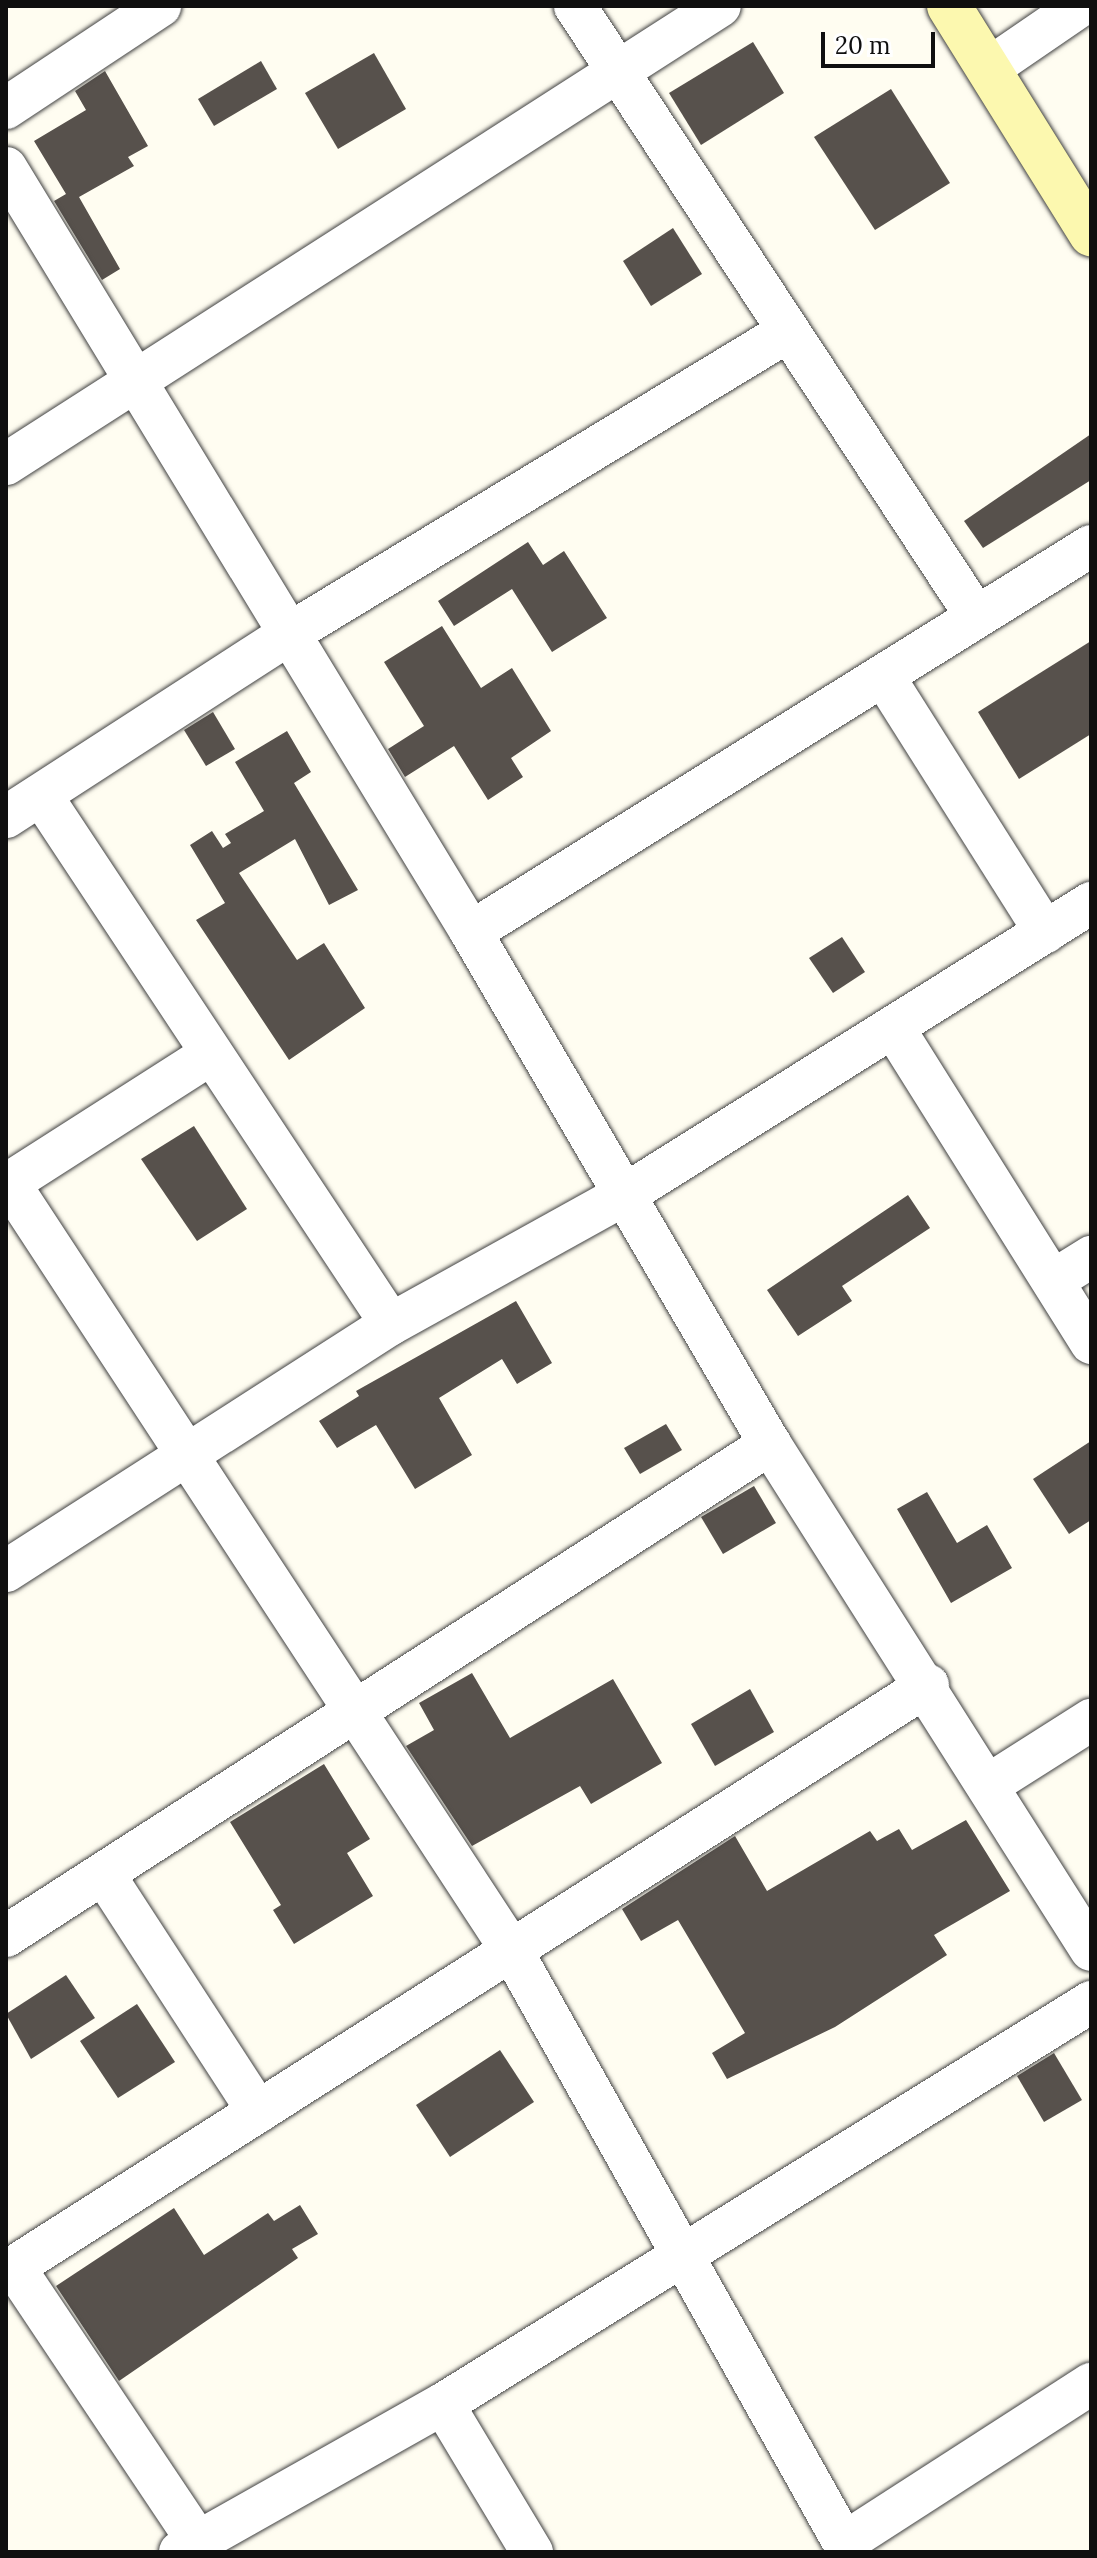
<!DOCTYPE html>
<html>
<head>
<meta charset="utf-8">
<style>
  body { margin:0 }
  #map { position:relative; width:1097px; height:2558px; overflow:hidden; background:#fffdf1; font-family:Lora,serif }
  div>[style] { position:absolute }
  .building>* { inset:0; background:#57514c }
  .roads { filter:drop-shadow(0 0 2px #424242) drop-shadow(0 0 2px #424242) }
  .street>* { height:42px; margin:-21px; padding:0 21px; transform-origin:21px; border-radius:21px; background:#fff }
  .secondary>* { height:44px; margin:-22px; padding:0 22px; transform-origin:22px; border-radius:22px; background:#fcf8af }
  span { translate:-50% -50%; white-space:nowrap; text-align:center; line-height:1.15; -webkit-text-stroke:8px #fff; paint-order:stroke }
  .frame { position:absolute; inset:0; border:8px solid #0f0f0f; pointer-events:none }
  .scale { position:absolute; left:821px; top:32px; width:114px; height:36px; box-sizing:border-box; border:4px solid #0f0f0f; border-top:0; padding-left:10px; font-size:24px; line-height:28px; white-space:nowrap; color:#0f0f0f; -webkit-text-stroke:6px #fff; paint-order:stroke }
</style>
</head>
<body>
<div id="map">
  <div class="building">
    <div style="clip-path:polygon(753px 42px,784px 93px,701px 145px,669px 93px)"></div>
    <div style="clip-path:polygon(374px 53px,406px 109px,338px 149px,305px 93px)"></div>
    <div style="clip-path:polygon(261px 61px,277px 89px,214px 126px,198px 99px)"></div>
    <div style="clip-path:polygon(105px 71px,148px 146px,128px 157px,134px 166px,79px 197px,120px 269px,102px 280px,54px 201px,66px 194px,34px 141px,86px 110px,75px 91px)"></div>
    <div style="clip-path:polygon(891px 89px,950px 183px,875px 230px,814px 137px)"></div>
    <div style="clip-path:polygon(673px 228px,702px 274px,651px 306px,623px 261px)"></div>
    <div style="clip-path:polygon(1091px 434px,1091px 480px,983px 548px,964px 521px)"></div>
    <div style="clip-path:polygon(528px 542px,543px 565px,564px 551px,607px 618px,552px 652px,512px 589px,454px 626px,438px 601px)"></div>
    <div style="clip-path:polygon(442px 626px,481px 688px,512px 668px,551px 731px,511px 758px,523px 777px,488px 800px,454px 746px,405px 777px,388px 749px,424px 726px,384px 662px)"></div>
    <div style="clip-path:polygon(1091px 641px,1091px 734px,1019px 779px,978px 712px)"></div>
    <div style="clip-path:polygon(213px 712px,235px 749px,206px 766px,184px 730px)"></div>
    <div style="clip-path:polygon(287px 731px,311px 772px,294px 783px,358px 890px,329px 905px,295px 839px,239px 873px,297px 960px,324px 943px,365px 1008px,289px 1060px,196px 920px,225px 903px,190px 845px,212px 831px,223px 848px,231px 843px,225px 834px,264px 811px,235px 762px)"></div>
    <div style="clip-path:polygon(842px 937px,865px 972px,833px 993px,809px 958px)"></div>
    <div style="clip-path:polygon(194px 1126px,247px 1209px,197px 1241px,141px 1159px)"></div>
    <div style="clip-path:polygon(908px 1195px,930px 1228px,842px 1286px,852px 1301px,798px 1336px,767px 1290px)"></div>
    <div style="clip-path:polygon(516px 1301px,552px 1363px,517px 1384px,502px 1359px,439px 1398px,472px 1455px,415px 1489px,376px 1425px,337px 1448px,319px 1421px,359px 1396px,356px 1391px)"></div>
    <div style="clip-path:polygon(666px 1424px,682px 1450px,640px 1474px,624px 1448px)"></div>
    <div style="clip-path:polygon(1091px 1441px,1091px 1520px,1069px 1534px,1033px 1479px)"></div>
    <div style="clip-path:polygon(754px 1486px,776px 1523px,723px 1554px,701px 1517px)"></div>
    <div style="clip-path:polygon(927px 1492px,957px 1543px,987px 1525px,1012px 1568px,951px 1603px,897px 1509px)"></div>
    <div style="clip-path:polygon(472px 1673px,510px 1738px,613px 1679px,662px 1763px,591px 1804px,580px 1786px,472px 1846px,406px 1746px,434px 1730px,419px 1703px)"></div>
    <div style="clip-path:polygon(750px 1689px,774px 1732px,715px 1766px,691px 1724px)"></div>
    <div style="clip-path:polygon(324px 1764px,370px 1839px,347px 1853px,373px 1896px,294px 1944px,273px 1910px,281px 1905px,230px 1822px)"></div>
    <div style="clip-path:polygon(966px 1820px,1010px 1891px,934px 1935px,947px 1955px,835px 2027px,727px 2079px,712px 2053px,745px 2033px,678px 1920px,641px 1941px,622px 1909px,735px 1836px,767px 1891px,870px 1831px,877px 1841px,899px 1829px,912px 1850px)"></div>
    <div style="clip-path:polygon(66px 1975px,95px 2018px,31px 2059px,6px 2014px)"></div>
    <div style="clip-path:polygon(137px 2004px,175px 2062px,118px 2098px,80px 2041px)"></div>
    <div style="clip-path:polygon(500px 2050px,534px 2102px,450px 2157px,416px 2105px)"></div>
    <div style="clip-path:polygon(1054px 2053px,1082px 2100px,1044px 2122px,1017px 2076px)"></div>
    <div style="clip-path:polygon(300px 2205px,318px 2234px,292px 2249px,298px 2258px,119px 2381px,56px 2286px,174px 2208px,204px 2255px,268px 2213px,274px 2221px)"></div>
  </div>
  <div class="roads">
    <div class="street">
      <div style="left:575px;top:6px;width:730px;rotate:56.68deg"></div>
      <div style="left:988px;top:69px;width:112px;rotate:-34.4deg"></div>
      <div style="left:6px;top:108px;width:185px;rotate:-33.5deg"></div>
      <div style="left:6px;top:168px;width:894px;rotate:58.67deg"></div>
      <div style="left:471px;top:932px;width:593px;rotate:59.72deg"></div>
      <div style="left:770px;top:1444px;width:599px;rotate:57.61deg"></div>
      <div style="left:6px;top:464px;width:848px;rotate:-32.68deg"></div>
      <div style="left:884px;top:677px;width:302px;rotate:57.7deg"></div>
      <div style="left:41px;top:795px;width:634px;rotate:56.51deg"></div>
      <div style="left:6px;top:817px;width:335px;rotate:-32.9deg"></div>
      <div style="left:287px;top:635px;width:585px;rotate:-31.22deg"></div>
      <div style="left:471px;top:932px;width:730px;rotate:-31.91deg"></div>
      <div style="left:893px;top:1027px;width:373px;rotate:57.9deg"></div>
      <div style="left:9px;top:1183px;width:918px;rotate:56.78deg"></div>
      <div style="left:512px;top:1951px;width:689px;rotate:60.72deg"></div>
      <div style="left:6px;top:1185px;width:243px;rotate:-32.6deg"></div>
      <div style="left:1054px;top:1280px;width:44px;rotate:-31.9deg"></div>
      <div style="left:6px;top:1571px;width:457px;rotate:-32.7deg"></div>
      <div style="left:391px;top:1324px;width:269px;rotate:-29deg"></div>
      <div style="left:626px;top:1194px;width:549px;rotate:-32.04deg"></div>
      <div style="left:990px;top:1784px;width:120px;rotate:-32.4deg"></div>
      <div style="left:105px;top:1876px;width:281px;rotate:57deg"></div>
      <div style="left:6px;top:1936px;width:909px;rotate:-32.78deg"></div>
      <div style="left:14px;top:2267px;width:343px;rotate:56.2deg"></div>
      <div style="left:6px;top:2272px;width:1093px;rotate:-32.48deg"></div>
      <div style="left:443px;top:2404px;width:173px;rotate:59deg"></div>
      <div style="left:844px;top:2543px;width:294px;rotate:-32.8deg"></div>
      <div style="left:180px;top:2552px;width:302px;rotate:-29.4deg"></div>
      <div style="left:443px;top:2404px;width:763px;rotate:-31.81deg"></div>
    </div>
    <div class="secondary">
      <div style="left:949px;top:6px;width:269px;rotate:58.1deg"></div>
    </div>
  </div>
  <div class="frame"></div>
  <div class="scale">20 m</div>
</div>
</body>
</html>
